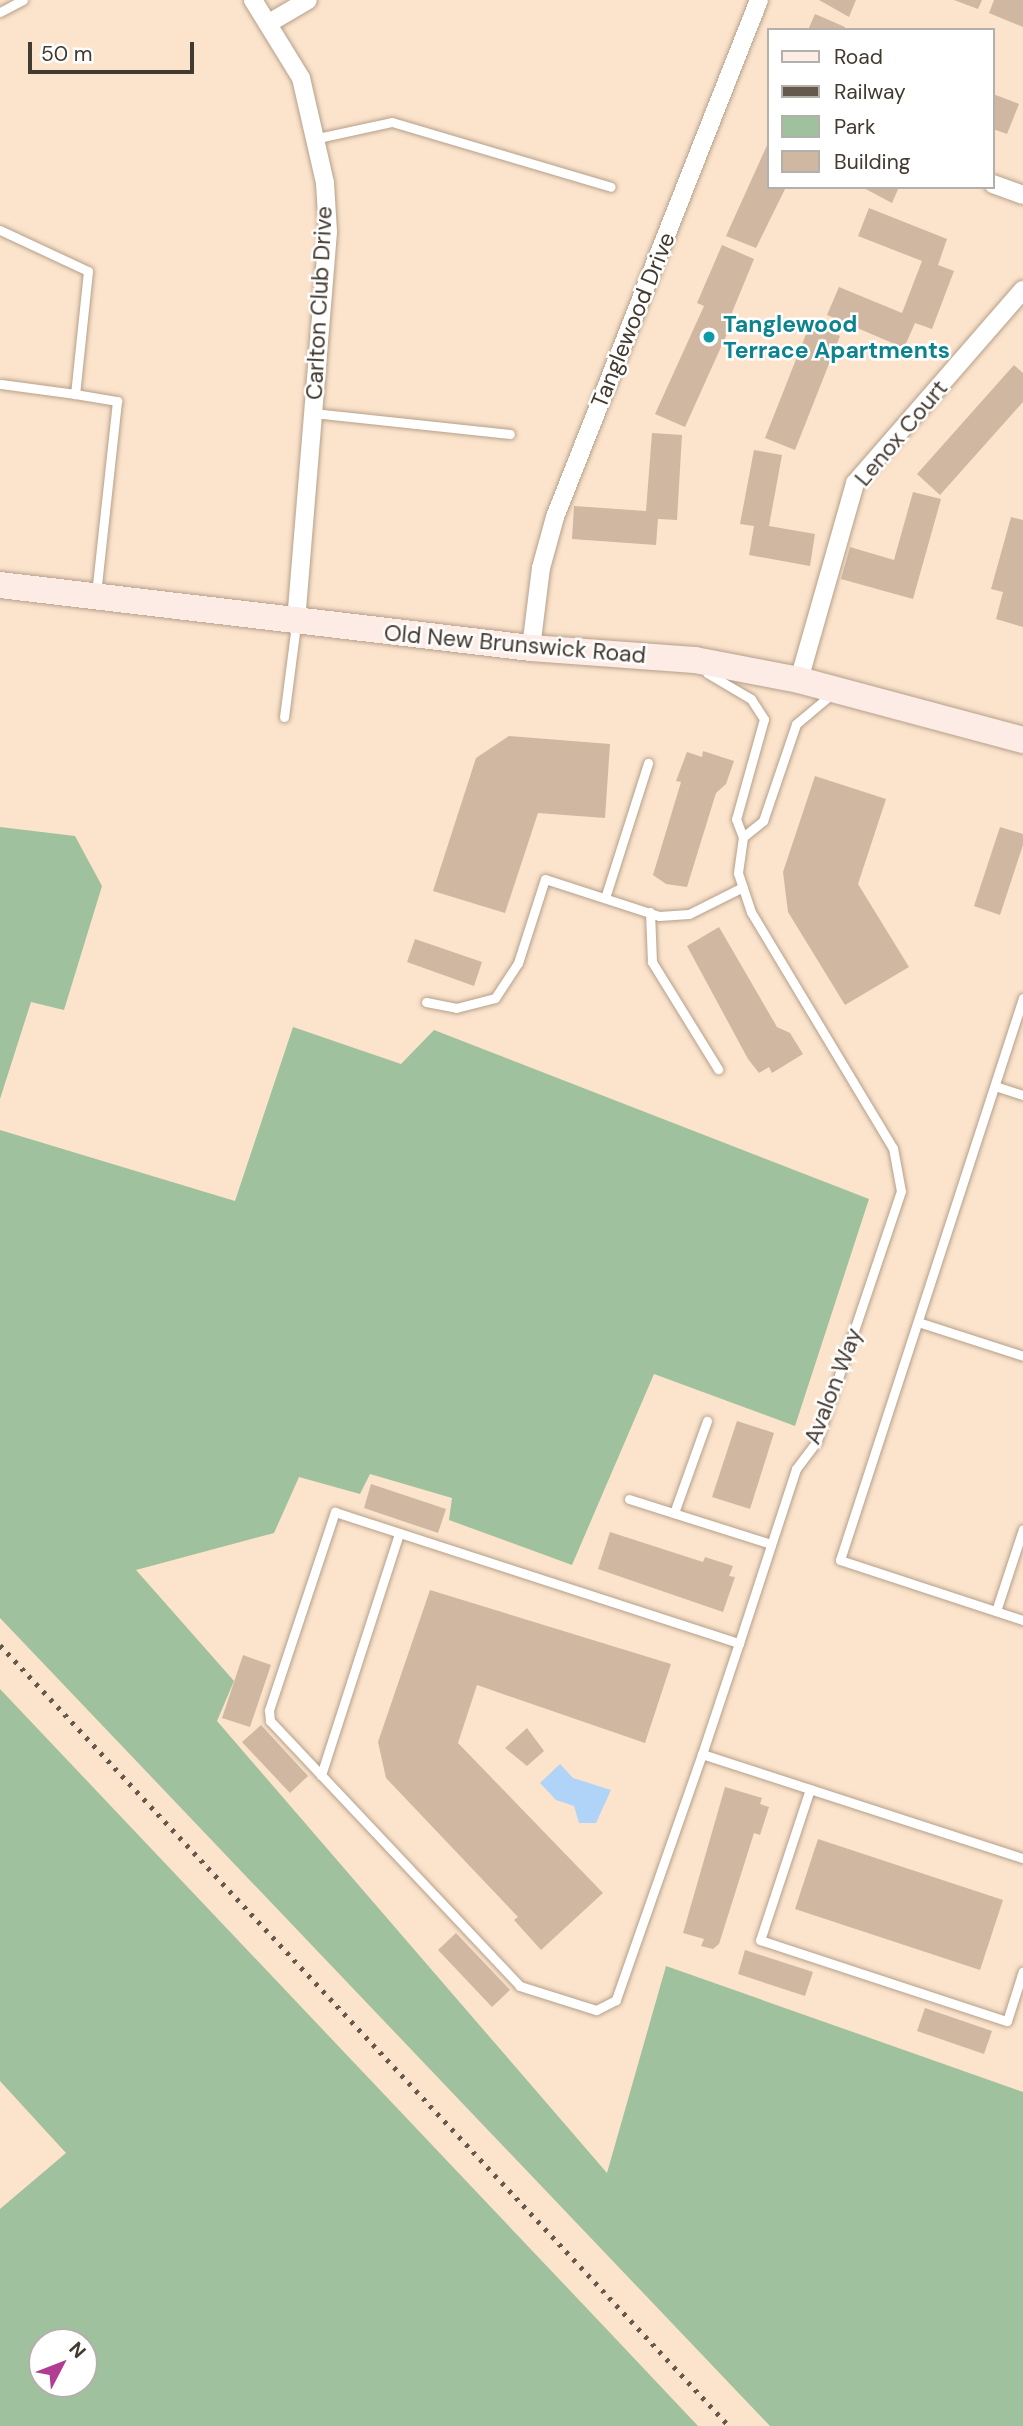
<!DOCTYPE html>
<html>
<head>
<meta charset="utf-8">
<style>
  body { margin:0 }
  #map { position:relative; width:1023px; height:2426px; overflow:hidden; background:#fbe3cc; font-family:"DM Sans",sans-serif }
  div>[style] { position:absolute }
  .green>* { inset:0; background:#9fc19d }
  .water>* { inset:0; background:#b0d4f8 }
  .building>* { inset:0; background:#cfb7a1 }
  .roads { filter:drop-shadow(0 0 2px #b6a08a) drop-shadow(0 0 2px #b6a08a) }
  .lane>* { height:9px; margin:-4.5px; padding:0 4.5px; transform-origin:4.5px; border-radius:4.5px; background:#fff }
  .street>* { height:18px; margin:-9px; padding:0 9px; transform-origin:9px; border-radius:9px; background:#fff }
  .secondary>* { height:26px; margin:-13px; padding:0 13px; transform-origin:13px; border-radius:13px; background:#fdebe5 }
  .rail>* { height:5px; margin-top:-2.5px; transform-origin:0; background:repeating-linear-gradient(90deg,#65594d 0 3.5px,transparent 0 10.5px) }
  .dots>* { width:19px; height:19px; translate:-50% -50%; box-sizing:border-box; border:4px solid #fff; border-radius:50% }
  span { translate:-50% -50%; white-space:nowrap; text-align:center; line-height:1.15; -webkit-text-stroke:5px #fff; paint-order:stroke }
  .street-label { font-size:23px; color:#42392f }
  .culture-label { font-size:23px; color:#0d838f; font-weight:700 }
  .left { translate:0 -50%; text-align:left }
  .legend { position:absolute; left:767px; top:28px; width:228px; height:161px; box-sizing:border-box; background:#fff; border:2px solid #b3b0ac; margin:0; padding:9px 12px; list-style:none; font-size:21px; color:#42392f }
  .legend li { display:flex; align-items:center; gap:14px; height:35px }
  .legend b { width:35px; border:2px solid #b3b0ac }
  .north { position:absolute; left:28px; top:2328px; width:70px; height:70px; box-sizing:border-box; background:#fff; border:2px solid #b3b0ac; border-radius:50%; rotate:48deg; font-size:19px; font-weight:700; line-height:28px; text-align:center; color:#42392f }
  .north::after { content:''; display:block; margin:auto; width:24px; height:32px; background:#b33c93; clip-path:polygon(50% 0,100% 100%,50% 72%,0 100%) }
  .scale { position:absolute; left:28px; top:42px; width:166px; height:32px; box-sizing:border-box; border:4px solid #42392f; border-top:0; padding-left:9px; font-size:21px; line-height:24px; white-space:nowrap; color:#42392f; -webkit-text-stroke:5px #fff; paint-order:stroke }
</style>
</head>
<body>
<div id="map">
  <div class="green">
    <div style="clip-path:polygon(0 827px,75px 836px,102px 886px,64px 1010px,31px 1002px,0 1099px)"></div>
    <div style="clip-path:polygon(293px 1027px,401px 1064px,434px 1030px,869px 1199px,795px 1426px,654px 1374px,572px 1565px,449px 1520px,452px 1498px,370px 1474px,360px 1494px,299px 1477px,274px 1533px,136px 1570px,234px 1681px,217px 1721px,607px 2173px,666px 1966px,1023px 2092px,1023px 2426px,770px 2426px,0 1618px,0 1130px,235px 1201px)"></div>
    <div style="clip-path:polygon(evenodd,0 1689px,614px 2337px,698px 2426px,0 2426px,0 2209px,66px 2153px,0 2081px,0 1689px,42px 2342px,84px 2342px,84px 2384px,42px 2384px,42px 2342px)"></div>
  </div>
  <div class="water">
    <div style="clip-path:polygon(560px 1764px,573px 1778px,611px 1790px,596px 1823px,579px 1823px,574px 1806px,556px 1800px,540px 1783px)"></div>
  </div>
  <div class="building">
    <div style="clip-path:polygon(819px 0,856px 0,849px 17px)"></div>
    <div style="clip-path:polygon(954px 0,982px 0,978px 9px)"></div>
    <div style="clip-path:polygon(994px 0,1023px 0,1023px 27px,989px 13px)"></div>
    <div style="clip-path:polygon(815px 14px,845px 27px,844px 30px,808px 30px)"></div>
    <div style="clip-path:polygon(993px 94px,1019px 104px,1007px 134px,993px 129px)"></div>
    <div style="clip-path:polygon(769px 141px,769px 187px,786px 187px,756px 248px,726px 236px)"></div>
    <div style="clip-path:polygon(862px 187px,899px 187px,892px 203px)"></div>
    <div style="clip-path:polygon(869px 208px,947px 239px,938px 265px,954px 271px,932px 329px,915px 323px,904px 348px,827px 315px,839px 287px,902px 313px,922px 261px,858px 236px)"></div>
    <div style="clip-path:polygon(722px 245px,754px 259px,731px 315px,735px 316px,685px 427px,655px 414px,704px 306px,697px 303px)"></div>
    <div style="clip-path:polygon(810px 324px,840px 336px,795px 450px,765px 438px)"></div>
    <div style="clip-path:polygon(1014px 365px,1023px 373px,1023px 402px,940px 495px,917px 474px)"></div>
    <div style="clip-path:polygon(652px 433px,682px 435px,677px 520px,658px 519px,656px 545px,572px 539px,574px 506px,646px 511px)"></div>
    <div style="clip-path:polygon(754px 450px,782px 455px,769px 526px,815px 534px,810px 566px,749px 555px,754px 526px,740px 524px)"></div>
    <div style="clip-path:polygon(913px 492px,941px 499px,913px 599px,841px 579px,850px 547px,894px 560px)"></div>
    <div style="clip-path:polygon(1011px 517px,1023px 520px,1023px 627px,996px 619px,1003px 592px,991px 589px)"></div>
    <div style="clip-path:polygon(509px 736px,610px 744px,605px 818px,538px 813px,505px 913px,433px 891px,476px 758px)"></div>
    <div style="clip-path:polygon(703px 751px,734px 761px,726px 784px,716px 793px,687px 887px,666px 884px,653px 875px,681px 782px,676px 781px,687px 752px,702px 757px)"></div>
    <div style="clip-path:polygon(815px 776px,886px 799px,858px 884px,909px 967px,845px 1005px,788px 912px,783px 872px)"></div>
    <div style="clip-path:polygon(1000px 827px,1023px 834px,1023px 845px,1000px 915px,974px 906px)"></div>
    <div style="clip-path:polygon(719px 927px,777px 1027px,790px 1033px,803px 1054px,772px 1073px,769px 1067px,759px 1073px,748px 1059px,687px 946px)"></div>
    <div style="clip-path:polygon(415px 939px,482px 962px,474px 986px,407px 962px)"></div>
    <div style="clip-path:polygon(737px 1421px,774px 1433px,750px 1509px,712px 1497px)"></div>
    <div style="clip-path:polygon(371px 1484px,446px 1509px,438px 1533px,364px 1508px)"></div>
    <div style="clip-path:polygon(610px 1532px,703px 1562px,705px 1557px,733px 1566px,729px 1576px,735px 1577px,723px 1612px,598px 1569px)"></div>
    <div style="clip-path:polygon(430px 1590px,671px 1664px,645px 1743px,477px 1685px,458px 1743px,603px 1893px,541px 1950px,514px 1920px,518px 1917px,386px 1778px,378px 1742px)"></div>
    <div style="clip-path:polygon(243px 1655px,271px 1665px,250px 1727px,222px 1718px)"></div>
    <div style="clip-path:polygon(261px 1725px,308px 1776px,290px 1793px,242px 1742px)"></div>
    <div style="clip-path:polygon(527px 1728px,544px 1751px,527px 1766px,505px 1748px)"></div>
    <div style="clip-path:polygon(725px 1787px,762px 1798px,760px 1804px,769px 1807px,760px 1835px,754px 1833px,719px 1944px,713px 1949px,701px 1946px,704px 1939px,683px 1933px)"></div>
    <div style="clip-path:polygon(818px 1839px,1003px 1900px,980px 1970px,795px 1909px)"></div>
    <div style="clip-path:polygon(456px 1933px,510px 1990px,492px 2007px,438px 1950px)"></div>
    <div style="clip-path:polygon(745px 1950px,813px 1972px,805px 1996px,738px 1974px)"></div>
    <div style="clip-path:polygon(925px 2008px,992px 2031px,984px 2054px,917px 2031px)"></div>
  </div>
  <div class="roads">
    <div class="lane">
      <div style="left:0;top:12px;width:26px;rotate:-28deg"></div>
      <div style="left:318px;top:138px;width:76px;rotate:-12.2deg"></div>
      <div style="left:392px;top:122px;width:228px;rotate:16.5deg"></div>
      <div style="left:0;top:230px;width:97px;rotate:25deg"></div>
      <div style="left:88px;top:271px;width:124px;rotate:96deg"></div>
      <div style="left:75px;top:394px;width:43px;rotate:9.5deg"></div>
      <div style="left:117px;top:401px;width:195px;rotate:96.2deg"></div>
      <div style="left:1px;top:384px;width:75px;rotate:7.7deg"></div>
      <div style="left:313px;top:413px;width:198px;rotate:6.1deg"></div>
      <div style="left:707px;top:673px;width:51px;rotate:30.6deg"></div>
      <div style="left:751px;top:699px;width:24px;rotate:57deg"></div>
      <div style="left:764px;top:719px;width:104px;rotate:105.6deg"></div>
      <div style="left:736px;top:819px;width:19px;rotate:69deg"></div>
      <div style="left:743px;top:837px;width:36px;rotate:98deg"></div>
      <div style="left:738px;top:873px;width:41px;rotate:71.6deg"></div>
      <div style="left:751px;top:912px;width:275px;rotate:59deg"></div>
      <div style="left:893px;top:1148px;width:44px;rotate:79.5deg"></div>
      <div style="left:901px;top:1191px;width:264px;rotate:108.6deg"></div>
      <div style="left:817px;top:1441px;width:35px;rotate:127deg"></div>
      <div style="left:796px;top:1469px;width:183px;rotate:108.1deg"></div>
      <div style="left:739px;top:1643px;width:117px;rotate:108.4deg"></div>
      <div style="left:702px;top:1754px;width:261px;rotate:109.3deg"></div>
      <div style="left:616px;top:2000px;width:22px;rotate:153deg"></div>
      <div style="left:596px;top:2010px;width:80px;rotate:-162.5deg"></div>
      <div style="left:520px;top:1986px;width:364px;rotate:-133.3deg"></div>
      <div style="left:270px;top:1721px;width:11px;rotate:-95deg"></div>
      <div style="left:269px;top:1710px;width:209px;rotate:-71.6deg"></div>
      <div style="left:335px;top:1512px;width:425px;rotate:18deg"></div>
      <div style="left:284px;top:717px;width:94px;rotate:-82.6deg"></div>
      <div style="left:743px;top:837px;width:26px;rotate:-39deg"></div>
      <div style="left:763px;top:821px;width:102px;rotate:-71.2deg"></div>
      <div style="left:796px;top:724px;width:48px;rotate:-40deg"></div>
      <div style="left:605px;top:898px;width:142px;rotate:-72.3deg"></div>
      <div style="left:650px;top:912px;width:50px;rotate:87.7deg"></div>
      <div style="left:652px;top:962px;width:126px;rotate:58.3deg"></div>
      <div style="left:1023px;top:998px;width:591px;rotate:108.04deg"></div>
      <div style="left:840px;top:1560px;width:193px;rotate:18.2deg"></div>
      <div style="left:426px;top:1002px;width:31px;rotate:11deg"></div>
      <div style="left:456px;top:1008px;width:40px;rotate:-14.4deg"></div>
      <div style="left:495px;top:998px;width:42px;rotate:-56.7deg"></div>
      <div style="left:518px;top:963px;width:88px;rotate:-72.2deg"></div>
      <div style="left:545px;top:879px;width:120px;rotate:18deg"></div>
      <div style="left:659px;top:916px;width:30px;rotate:-4deg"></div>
      <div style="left:689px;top:914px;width:60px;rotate:-26.6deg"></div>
      <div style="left:995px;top:1086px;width:29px;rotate:18deg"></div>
      <div style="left:918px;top:1322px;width:110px;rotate:17.9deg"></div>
      <div style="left:629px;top:1499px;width:149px;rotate:17.6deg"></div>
      <div style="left:674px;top:1513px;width:98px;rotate:-70.3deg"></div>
      <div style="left:996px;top:1611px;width:86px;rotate:-71.8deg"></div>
      <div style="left:702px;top:1754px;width:337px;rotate:18deg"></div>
      <div style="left:321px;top:1775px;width:254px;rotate:-72.1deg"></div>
      <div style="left:810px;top:1789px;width:159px;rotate:108.3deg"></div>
      <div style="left:760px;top:1940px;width:260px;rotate:18.2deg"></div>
      <div style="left:1007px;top:2021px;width:52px;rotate:-72.3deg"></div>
    </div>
    <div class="street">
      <div style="left:253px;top:0;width:92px;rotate:58.4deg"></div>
      <div style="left:301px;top:78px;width:108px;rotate:77.1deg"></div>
      <div style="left:325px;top:183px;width:49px;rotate:86.5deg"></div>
      <div style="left:328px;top:232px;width:391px;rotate:94.7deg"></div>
      <div style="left:269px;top:23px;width:45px;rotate:-30.5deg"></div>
      <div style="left:993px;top:184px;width:32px;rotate:20deg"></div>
      <div style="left:531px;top:648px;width:81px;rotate:-82.9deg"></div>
      <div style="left:541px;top:568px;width:53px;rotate:-74.6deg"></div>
      <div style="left:555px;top:517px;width:556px;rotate:-68.47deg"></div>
      <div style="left:799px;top:680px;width:205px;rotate:-74.1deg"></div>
      <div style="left:855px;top:483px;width:256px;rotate:-49deg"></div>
    </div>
    <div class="secondary">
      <div style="left:0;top:585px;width:535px;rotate:6.77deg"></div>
      <div style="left:531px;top:648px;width:164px;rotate:4.2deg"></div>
      <div style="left:695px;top:660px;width:106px;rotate:10.9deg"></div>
      <div style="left:799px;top:680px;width:232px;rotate:15deg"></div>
    </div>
  </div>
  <div class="rail">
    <div style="left:0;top:1645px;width:1068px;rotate:46.97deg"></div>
  </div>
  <div class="dots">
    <div style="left:709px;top:337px;background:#0f9aa8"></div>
  </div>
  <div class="street-label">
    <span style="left:319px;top:303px;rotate:-87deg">Carlton Club Drive</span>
    <span style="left:633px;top:320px;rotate:-68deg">Tanglewood Drive</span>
    <span style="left:901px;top:433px;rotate:-50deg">Lenox Court</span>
    <span style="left:515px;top:644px;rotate:5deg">Old New Brunswick Road</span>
    <span style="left:833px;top:1386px;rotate:-69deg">Avalon Way</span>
  </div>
  <div class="culture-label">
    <span class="left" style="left:723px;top:337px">Tanglewood<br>Terrace Apartments</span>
  </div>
  <ul class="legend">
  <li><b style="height:9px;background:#fdebe5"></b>Road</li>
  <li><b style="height:9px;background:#65594d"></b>Railway</li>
  <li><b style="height:19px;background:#9fc19d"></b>Park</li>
  <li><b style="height:19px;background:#cfb7a1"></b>Building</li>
  </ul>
  <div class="north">N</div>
  <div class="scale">50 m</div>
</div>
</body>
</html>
